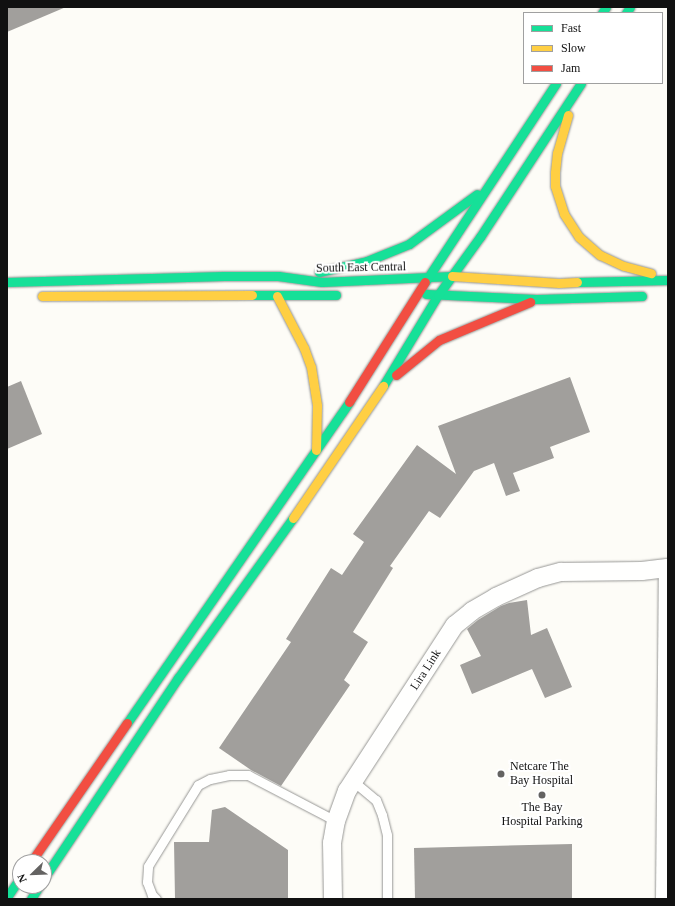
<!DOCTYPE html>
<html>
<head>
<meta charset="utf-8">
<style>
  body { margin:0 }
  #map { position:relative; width:675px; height:906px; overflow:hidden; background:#fdfcf7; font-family:Georgia,serif }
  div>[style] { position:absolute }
  .building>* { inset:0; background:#a19f9c }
  .roads { filter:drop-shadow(0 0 1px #979795) drop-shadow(0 0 1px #979795) }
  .lane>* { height:9px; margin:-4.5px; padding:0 4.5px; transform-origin:4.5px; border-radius:4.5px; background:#fffffe }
  .street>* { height:18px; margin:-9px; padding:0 9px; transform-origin:9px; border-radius:9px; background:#fffffe }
  .fast>* { height:9px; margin:-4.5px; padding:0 4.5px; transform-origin:4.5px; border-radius:4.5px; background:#16e098 }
  .slow>* { height:9px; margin:-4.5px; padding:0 4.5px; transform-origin:4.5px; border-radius:4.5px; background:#ffcf43 }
  .jam>* { height:9px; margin:-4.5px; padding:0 4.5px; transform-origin:4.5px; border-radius:4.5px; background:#f24e42 }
  .dots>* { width:11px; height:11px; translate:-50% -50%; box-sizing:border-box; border:2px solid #fff; border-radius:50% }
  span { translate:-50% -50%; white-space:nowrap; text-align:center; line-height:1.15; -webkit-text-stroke:4px #fff; paint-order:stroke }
  .street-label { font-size:12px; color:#111 }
  .poi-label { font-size:12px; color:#111 }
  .left { translate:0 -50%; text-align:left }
  .frame { position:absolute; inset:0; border:8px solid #111; pointer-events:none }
  .legend { position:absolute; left:523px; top:12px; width:140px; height:72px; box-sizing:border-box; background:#fff; border:1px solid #a0a0a0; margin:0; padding:5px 7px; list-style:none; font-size:12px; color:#111 }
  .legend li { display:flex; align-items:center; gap:8px; height:20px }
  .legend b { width:20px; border:1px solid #a0a0a0 }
  .north { position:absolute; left:12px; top:854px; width:40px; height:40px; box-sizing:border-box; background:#fff; border:1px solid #a0a0a0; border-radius:50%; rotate:247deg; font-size:11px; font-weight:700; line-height:16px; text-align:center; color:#111 }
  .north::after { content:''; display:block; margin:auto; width:14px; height:18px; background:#646362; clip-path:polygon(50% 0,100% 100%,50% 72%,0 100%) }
</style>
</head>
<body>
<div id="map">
  <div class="building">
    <div style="clip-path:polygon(7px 7px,66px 7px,7px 32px)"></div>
    <div style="clip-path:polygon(570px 377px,590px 432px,550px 447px,554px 458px,513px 473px,520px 491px,506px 496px,494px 463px,474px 471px,440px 518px,429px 511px,390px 566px,393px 568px,353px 632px,368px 642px,344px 680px,350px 685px,281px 786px,251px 770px,219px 748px,291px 642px,286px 639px,331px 568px,342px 575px,364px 542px,353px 534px,417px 445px,456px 474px,438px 426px)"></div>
    <div style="clip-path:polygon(21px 381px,42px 434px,7px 449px,7px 387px)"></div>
    <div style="clip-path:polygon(527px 600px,531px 635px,547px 628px,572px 687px,545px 698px,532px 669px,472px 694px,460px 665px,481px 656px,467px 629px,478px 620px,501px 606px,509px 603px)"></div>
    <div style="clip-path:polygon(225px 807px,288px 850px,288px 899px,175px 899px,174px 842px,209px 842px,212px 810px)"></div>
    <div style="clip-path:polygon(572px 844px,572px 899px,415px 899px,414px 848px)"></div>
  </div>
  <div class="roads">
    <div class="lane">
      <div style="left:353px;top:781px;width:30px;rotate:40deg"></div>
      <div style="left:376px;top:800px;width:16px;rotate:68deg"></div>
      <div style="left:382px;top:815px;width:21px;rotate:76deg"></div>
      <div style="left:387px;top:835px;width:64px;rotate:90deg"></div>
      <div style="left:156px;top:899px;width:6px;rotate:-135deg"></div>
      <div style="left:152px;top:895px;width:14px;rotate:-111deg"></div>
      <div style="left:147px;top:882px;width:16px;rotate:-86deg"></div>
      <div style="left:148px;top:866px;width:95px;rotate:-58.3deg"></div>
      <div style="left:198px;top:785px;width:13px;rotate:-27deg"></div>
      <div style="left:210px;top:779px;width:19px;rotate:-12deg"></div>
      <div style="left:229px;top:775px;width:19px"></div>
      <div style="left:248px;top:775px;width:99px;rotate:27.6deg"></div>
    </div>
    <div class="street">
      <div style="left:333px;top:899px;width:56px;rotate:-91deg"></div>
      <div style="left:332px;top:843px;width:22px;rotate:-80deg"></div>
      <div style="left:336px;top:821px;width:32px;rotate:-70deg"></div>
      <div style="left:347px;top:791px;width:198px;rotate:-57deg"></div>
      <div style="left:455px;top:625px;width:22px;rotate:-39deg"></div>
      <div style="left:472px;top:611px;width:28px;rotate:-30deg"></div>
      <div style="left:496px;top:597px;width:46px;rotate:-24.3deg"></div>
      <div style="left:538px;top:578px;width:24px;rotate:-15deg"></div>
      <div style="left:561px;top:572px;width:81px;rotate:-0.7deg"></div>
      <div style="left:642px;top:571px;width:25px;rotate:-7deg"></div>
      <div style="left:665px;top:899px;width:331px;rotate:-89.5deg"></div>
    </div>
    <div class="fast">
      <div style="left:602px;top:13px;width:7px;rotate:-56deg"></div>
      <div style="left:626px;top:13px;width:7px;rotate:-56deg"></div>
      <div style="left:319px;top:272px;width:49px;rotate:-12.9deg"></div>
      <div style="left:367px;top:261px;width:45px;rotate:-22deg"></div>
      <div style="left:409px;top:244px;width:84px;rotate:-36.3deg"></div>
      <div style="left:7px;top:282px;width:217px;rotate:-1.6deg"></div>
      <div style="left:224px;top:276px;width:54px"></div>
      <div style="left:278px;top:276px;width:44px;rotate:7.8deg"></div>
      <div style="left:322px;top:282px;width:130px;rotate:-2.6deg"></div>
      <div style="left:425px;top:282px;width:238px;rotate:-56.6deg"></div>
      <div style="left:577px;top:282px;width:91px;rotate:-1.3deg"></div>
      <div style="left:426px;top:294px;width:110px;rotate:2.6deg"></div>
      <div style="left:536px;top:299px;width:106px;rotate:-1.6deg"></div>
      <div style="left:252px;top:295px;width:84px"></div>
      <div style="left:383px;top:386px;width:106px;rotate:-58.9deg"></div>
      <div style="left:438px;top:295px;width:72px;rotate:-54.1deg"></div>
      <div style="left:480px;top:237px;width:184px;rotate:-56.7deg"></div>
      <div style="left:127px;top:723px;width:390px;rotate:-55.3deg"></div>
      <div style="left:44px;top:878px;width:241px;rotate:-56.2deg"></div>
      <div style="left:178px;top:678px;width:197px;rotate:-54.3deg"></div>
      <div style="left:7px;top:897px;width:23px;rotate:-56deg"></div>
      <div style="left:31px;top:899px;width:15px;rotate:-58deg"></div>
    </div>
    <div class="slow">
      <div style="left:568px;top:115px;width:40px;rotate:106deg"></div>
      <div style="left:557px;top:153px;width:20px;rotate:96deg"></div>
      <div style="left:555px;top:173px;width:13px;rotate:90deg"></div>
      <div style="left:555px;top:186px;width:29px;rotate:72deg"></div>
      <div style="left:564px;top:214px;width:27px;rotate:57deg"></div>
      <div style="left:579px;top:237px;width:28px;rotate:41deg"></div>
      <div style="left:600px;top:255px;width:26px;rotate:25deg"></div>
      <div style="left:624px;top:266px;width:28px;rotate:15deg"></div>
      <div style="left:452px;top:276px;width:107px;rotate:3.7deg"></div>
      <div style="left:559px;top:283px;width:18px;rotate:-3deg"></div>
      <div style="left:42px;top:296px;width:210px;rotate:-0.3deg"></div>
      <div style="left:277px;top:296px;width:59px;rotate:62.6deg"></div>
      <div style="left:304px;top:348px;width:20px;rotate:70deg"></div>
      <div style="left:311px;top:367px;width:39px;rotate:81deg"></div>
      <div style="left:317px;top:406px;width:44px;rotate:91.3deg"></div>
      <div style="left:293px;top:518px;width:160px;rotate:-55.7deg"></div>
    </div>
    <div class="jam">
      <div style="left:396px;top:375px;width:55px;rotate:-39.1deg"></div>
      <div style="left:439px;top:340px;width:99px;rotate:-22.7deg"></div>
      <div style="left:349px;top:402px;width:142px;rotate:-57.7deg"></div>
      <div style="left:31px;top:862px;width:169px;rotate:-55.4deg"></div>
    </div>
  </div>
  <div class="dots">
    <div style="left:501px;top:774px;background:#646362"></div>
    <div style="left:542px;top:795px;background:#646362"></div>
  </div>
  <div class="street-label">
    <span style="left:361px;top:268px;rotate:-1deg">South East Central</span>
    <span style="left:426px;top:670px;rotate:-57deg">Lira Link</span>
  </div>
  <div class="poi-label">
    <span class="left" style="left:510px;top:774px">Netcare The<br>Bay Hospital</span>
    <span style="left:542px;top:815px">The Bay<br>Hospital Parking</span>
  </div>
  <div class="frame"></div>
  <ul class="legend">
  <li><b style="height:5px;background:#16e098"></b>Fast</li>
  <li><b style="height:5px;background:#ffcf43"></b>Slow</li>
  <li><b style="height:5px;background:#f24e42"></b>Jam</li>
  </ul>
  <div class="north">N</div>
</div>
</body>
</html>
